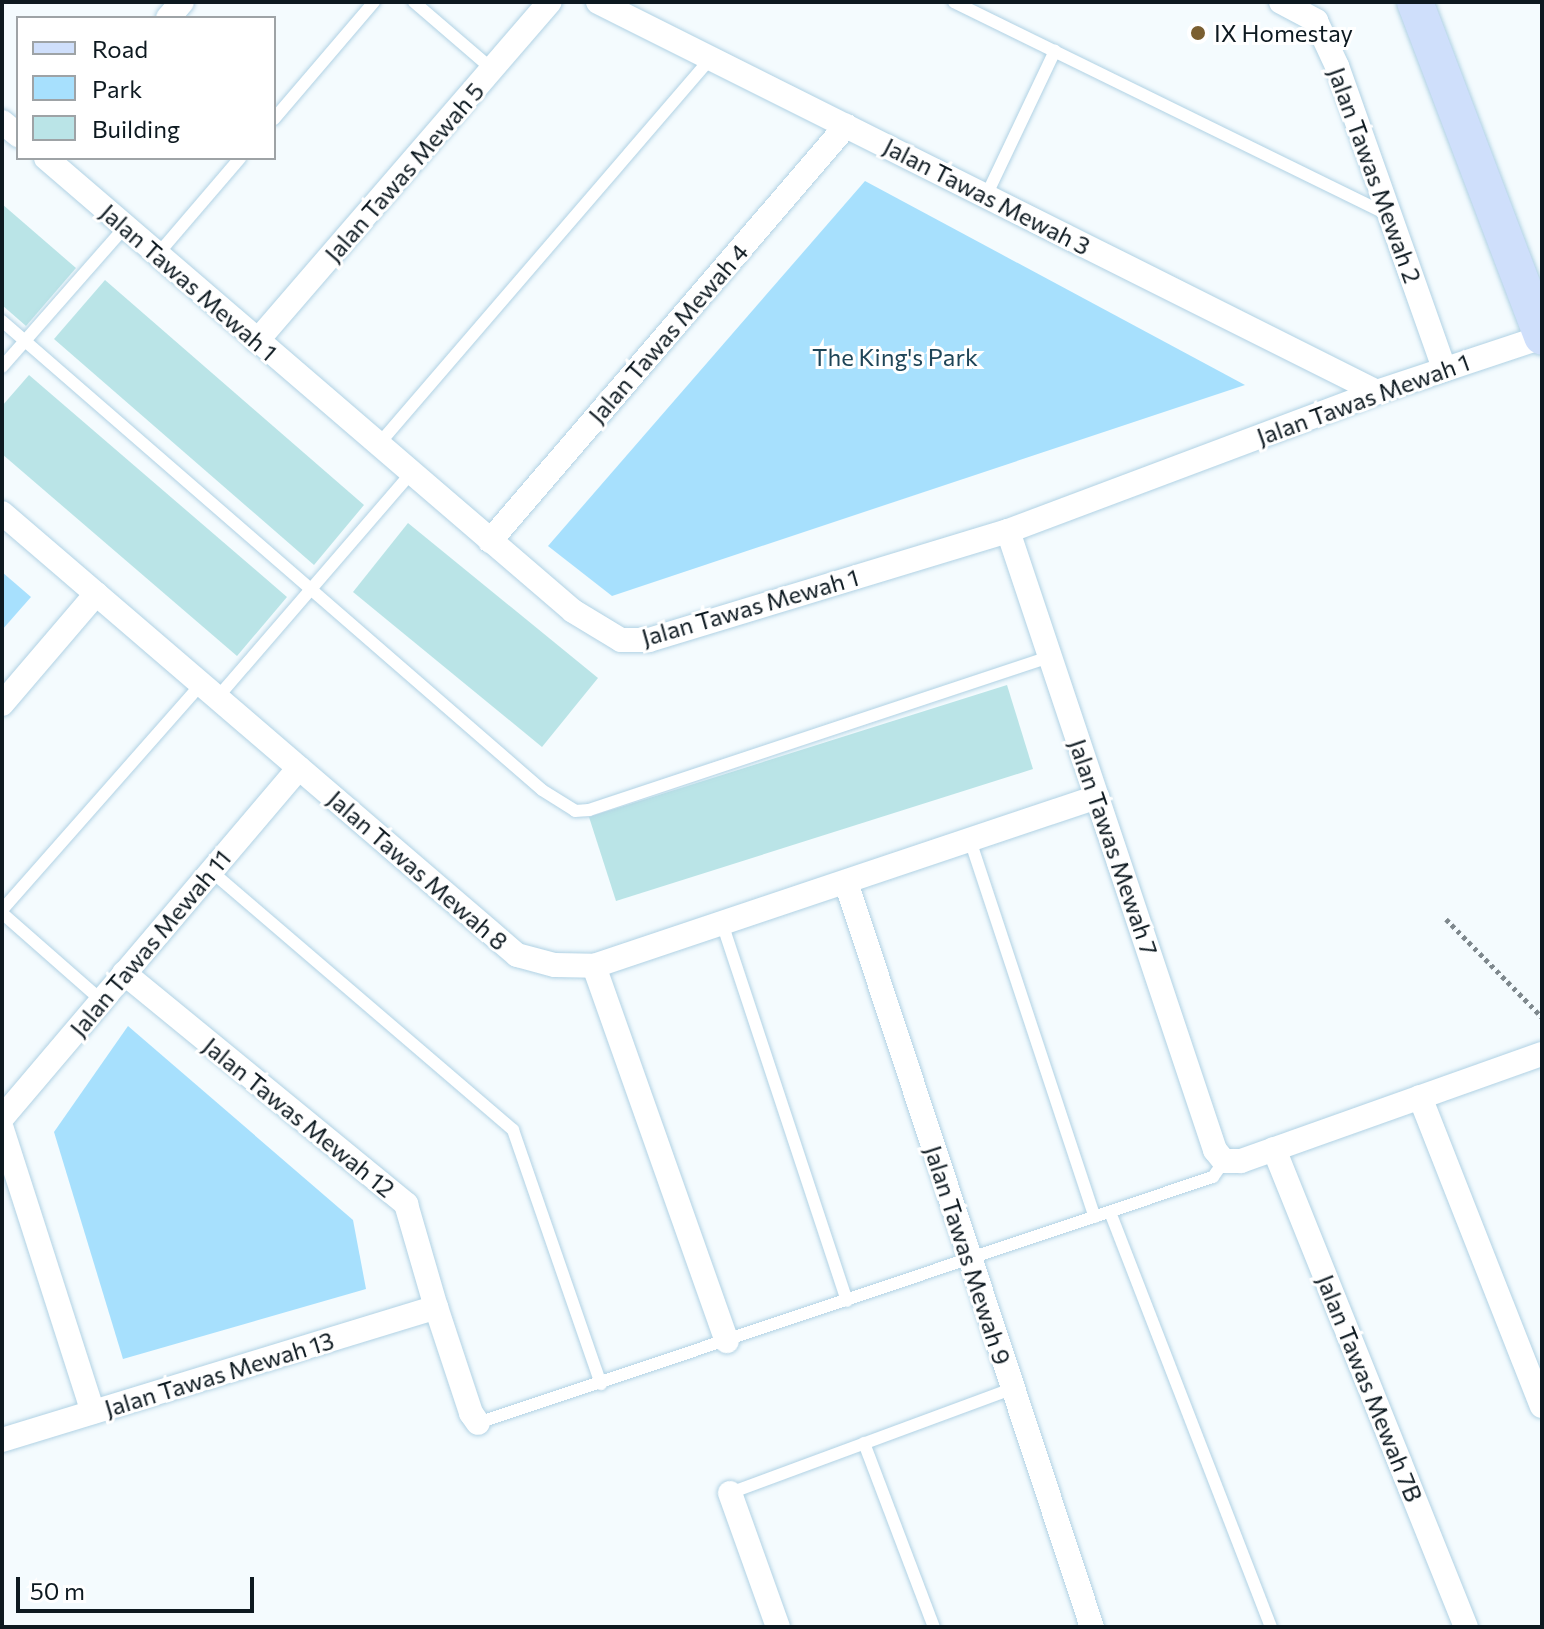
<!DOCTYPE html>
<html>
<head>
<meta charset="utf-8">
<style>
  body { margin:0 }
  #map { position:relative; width:1544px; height:1629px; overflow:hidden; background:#f4fbfe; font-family:Commissioner,sans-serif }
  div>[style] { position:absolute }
  .green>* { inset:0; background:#a7e0fd }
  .building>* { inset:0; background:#bae4e7 }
  .path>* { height:5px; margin-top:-2.5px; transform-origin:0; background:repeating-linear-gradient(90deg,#7e888d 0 4px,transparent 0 8px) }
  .roads { filter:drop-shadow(0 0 2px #b1d2e4) drop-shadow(0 0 2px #b1d2e4) }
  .lane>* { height:12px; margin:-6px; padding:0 6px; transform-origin:6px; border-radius:6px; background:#fff }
  .street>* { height:24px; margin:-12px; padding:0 12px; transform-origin:12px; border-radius:12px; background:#fff }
  .secondary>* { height:36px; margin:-18px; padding:0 18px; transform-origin:18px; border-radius:18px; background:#cfdffb }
  .dots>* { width:22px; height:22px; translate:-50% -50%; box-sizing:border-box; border:4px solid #fff; border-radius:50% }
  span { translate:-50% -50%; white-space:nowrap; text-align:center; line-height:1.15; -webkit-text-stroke:6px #fff; paint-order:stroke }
  .poi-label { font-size:24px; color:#0d1920 }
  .left { translate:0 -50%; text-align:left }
  .street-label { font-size:24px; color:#0d1920 }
  .park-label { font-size:24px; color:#1e4558 }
  .frame { position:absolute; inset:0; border:4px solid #0d1920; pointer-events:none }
  .legend { position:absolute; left:16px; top:16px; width:260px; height:144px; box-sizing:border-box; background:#fff; border:2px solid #9ea3a6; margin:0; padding:10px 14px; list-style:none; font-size:24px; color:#0d1920 }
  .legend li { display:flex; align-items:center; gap:16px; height:40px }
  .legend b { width:40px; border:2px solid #9ea3a6 }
  .scale { position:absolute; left:16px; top:1577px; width:238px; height:36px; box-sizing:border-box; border:4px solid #0d1920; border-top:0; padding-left:10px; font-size:24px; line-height:28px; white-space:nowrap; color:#0d1920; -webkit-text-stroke:6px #fff; paint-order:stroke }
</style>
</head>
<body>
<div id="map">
  <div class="green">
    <div style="clip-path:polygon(865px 181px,1245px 385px,612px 596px,548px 546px)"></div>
    <div style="clip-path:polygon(2px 572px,31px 597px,2px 630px)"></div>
    <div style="clip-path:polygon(128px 1026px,353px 1220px,366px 1289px,123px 1359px,54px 1132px)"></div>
  </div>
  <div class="building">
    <div style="clip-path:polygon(2px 204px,76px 268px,26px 326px,2px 305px)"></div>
    <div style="clip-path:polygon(105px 280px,364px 505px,314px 565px,54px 339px)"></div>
    <div style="clip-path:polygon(29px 375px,287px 597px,237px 656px,2px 454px,2px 406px)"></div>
    <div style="clip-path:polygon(408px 523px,598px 678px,542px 747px,353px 592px)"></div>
    <div style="clip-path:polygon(1007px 685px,1033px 769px,616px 901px,589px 817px)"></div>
  </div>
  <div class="path">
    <div style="left:1446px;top:919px;width:137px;rotate:45.6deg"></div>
  </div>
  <div class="roads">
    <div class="lane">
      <div style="left:414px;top:2px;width:103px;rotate:40.7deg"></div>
      <div style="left:954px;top:2px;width:482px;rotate:26.1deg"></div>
      <div style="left:274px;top:119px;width:154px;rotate:-49.5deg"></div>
      <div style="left:986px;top:196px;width:161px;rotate:-64.6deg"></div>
      <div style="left:157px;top:255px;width:128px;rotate:-49.4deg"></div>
      <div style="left:2px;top:321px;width:715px;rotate:40.97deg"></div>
      <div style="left:542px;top:790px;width:39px;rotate:32deg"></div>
      <div style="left:575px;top:811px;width:14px;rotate:-4deg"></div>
      <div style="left:589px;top:810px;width:486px;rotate:-18.4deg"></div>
      <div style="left:2px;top:367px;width:186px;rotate:-48.7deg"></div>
      <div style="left:378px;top:445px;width:511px;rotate:-49.29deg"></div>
      <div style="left:217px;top:698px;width:297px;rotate:-49.2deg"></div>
      <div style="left:970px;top:840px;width:397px;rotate:71.7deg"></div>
      <div style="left:211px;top:871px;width:398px;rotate:40.6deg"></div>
      <div style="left:513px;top:1130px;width:269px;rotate:70.9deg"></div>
      <div style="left:2px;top:910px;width:301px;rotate:-48.6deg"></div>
      <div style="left:2px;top:913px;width:132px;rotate:41.3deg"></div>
      <div style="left:722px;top:923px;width:398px;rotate:71.7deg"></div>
      <div style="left:1110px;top:1212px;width:445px;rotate:68.8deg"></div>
      <div style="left:478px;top:1423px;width:775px;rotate:-18.51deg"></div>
      <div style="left:1213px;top:1177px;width:19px;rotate:-55deg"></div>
      <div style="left:864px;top:1443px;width:197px;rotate:69.2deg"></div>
      <div style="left:730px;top:1493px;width:300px;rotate:-20.3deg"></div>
    </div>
    <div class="street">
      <div style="left:598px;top:2px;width:871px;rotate:26.59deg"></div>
      <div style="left:1281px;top:2px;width:40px;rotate:28deg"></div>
      <div style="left:1316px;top:21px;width:50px;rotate:65deg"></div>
      <div style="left:1337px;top:66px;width:320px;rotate:70.5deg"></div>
      <div style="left:168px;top:18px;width:21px;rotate:-49deg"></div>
      <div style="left:2px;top:122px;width:21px;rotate:39deg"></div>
      <div style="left:46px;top:158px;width:695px;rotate:40.68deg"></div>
      <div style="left:573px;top:611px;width:56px;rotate:31.1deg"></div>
      <div style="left:621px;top:640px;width:28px"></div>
      <div style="left:649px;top:640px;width:375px;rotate:-16.9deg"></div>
      <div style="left:1008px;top:531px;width:394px;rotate:-20.6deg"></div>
      <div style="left:1377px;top:392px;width:174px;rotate:-18.4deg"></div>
      <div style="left:257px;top:341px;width:448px;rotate:-49.2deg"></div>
      <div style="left:2px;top:513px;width:679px;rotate:40.64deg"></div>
      <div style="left:517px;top:955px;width:39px;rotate:15deg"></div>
      <div style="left:555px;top:965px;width:39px;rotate:1deg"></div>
      <div style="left:594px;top:966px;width:531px;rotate:-18.57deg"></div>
      <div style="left:1008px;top:531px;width:653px;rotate:71.51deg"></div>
      <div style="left:1215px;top:1150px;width:14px;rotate:51deg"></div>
      <div style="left:1224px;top:1161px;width:17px"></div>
      <div style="left:1241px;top:1161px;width:319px;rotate:-19.6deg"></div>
      <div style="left:490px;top:541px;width:547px;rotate:-49.38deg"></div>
      <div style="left:2px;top:704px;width:145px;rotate:-49.5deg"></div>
      <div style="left:846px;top:882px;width:785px;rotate:71.73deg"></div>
      <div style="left:594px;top:966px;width:398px;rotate:70.5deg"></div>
      <div style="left:124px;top:973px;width:365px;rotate:39.3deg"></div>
      <div style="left:406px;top:1204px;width:107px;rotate:73.8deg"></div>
      <div style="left:436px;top:1307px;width:112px;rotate:71.7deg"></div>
      <div style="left:471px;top:1413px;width:12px;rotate:55deg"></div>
      <div style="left:1420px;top:1097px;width:332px;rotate:68.5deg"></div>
      <div style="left:2px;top:1118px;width:459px;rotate:-49.7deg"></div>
      <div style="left:2px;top:1129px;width:297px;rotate:72.2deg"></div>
      <div style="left:1274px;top:1149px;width:515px;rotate:68.12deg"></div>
      <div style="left:2px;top:1440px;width:454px;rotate:-17deg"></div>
      <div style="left:730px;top:1493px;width:142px;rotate:70.3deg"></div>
    </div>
    <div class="secondary">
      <div style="left:1415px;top:2px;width:358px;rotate:69.2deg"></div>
    </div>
  </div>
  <div class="dots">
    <div style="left:1198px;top:33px;background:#7a5f31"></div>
  </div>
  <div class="poi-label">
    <span class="left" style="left:1214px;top:33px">IX Homestay</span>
  </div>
  <div class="street-label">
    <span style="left:404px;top:172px;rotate:-49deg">Jalan Tawas Mewah 5</span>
    <span style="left:1375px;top:175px;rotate:70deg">Jalan Tawas Mewah 2</span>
    <span style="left:987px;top:196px;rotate:27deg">Jalan Tawas Mewah 3</span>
    <span style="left:189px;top:282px;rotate:41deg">Jalan Tawas Mewah 1</span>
    <span style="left:668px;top:333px;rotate:-49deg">Jalan Tawas Mewah 4</span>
    <span style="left:1363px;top:399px;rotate:-20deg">Jalan Tawas Mewah 1</span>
    <span style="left:750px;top:607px;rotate:-16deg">Jalan Tawas Mewah 1</span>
    <span style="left:1114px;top:847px;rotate:71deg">Jalan Tawas Mewah 7</span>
    <span style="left:418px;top:870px;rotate:41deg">Jalan Tawas Mewah 8</span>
    <span style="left:150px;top:943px;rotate:-50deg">Jalan Tawas Mewah 11</span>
    <span style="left:299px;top:1117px;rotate:39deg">Jalan Tawas Mewah 12</span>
    <span style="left:968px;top:1255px;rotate:72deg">Jalan Tawas Mewah 9</span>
    <span style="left:219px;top:1374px;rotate:-17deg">Jalan Tawas Mewah 13</span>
    <span style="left:1370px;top:1388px;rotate:68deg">Jalan Tawas Mewah 7B</span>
  </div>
  <div class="park-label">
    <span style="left:895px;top:357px">The King's Park</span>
  </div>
  <div class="frame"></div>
  <ul class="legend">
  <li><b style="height:10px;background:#cfdffb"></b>Road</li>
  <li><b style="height:22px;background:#a7e0fd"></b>Park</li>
  <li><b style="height:22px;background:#bae4e7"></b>Building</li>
  </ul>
  <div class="scale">50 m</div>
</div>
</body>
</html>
